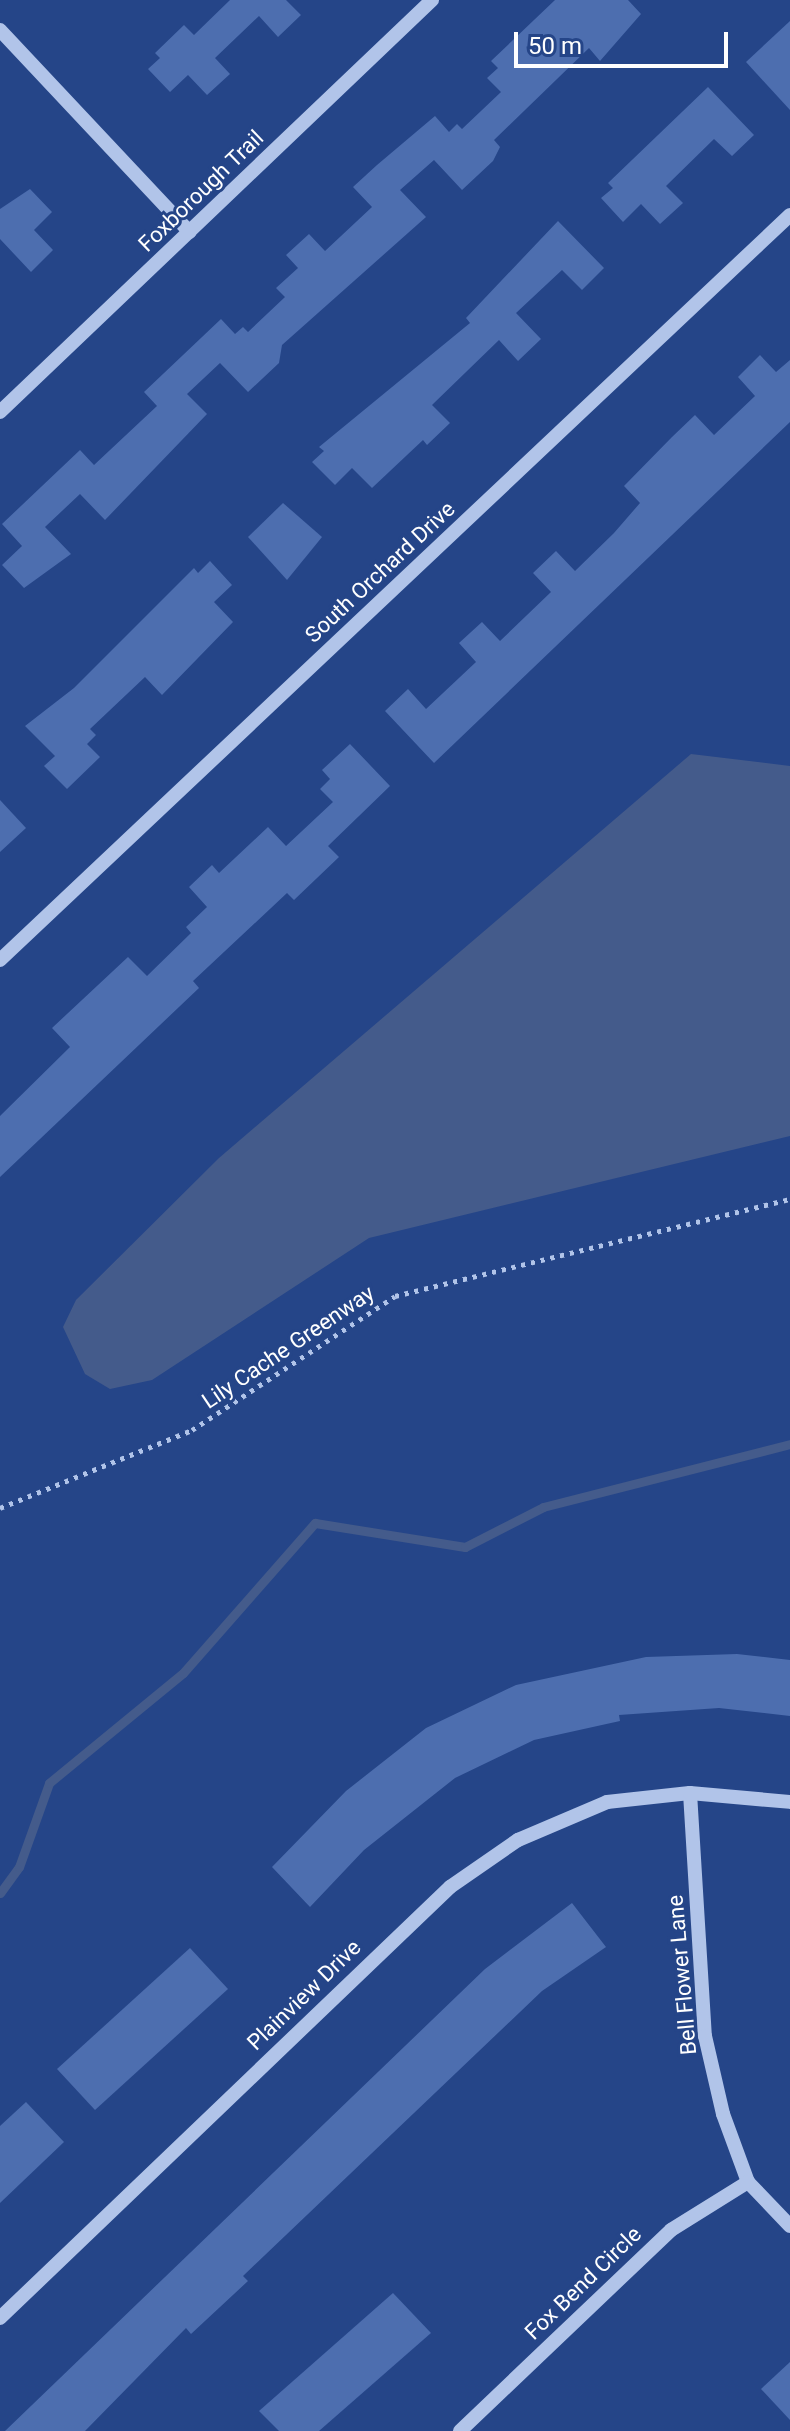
<!DOCTYPE html>
<html>
<head>
<meta charset="utf-8">
<style>
  body { margin:0 }
  #map { position:relative; width:790px; height:2431px; overflow:hidden; background:#254588; font-family:Roboto,sans-serif }
  div>[style] { position:absolute }
  .water>* { inset:0; background:#445b8b }
  .stream>* { height:9px; margin:-4.5px; padding:0 4.5px; transform-origin:4.5px; border-radius:4.5px; background:#445b8b }
  .building>* { inset:0; background:#4d6eaf }
  .path>* { height:5px; margin-top:-2.5px; transform-origin:0; background:repeating-linear-gradient(90deg,#b1c4e9 0 4px,transparent 0 10px) }
  .minor>* { height:14px; margin:-7px; padding:0 7px; transform-origin:7px; border-radius:7px; background:#b1c4e9 }
  span { translate:-50% -50%; white-space:nowrap; text-align:center; line-height:1.15; -webkit-text-stroke:6px #254588; paint-order:stroke }
  .street-label { font-size:22px; color:#fff }
  .scale { position:absolute; left:514px; top:32px; width:214px; height:36px; box-sizing:border-box; border:4px solid #fff; border-top:0; padding-left:10px; font-size:24px; line-height:28px; white-space:nowrap; color:#fff; -webkit-text-stroke:6px #254588; paint-order:stroke }
</style>
</head>
<body>
<div id="map">
  <div class="water">
    <div style="clip-path:polygon(691px 754px,790px 766px,790px 1136px,369px 1238px,152px 1380px,110px 1389px,85px 1374px,63px 1327px,76px 1300px,219px 1158px)"></div>
  </div>
  <div class="stream">
    <div style="left:0;top:1893px;width:32px;rotate:-54deg"></div>
    <div style="left:19px;top:1867px;width:89px;rotate:-70.3deg"></div>
    <div style="left:49px;top:1783px;width:173px;rotate:-39.4deg"></div>
    <div style="left:183px;top:1673px;width:200px;rotate:-48.7deg"></div>
    <div style="left:315px;top:1523px;width:152px;rotate:9.1deg"></div>
    <div style="left:465px;top:1547px;width:88px;rotate:-27.1deg"></div>
    <div style="left:543px;top:1507px;width:255px;rotate:-14.3deg"></div>
  </div>
  <div class="building">
    <div style="clip-path:polygon(230px 0,286px 0,301px 15px,278px 37px,259px 16px,215px 58px,230px 74px,207px 95px,188px 75px,170px 92px,148px 69px,160px 58px,155px 53px,184px 25px,194px 35px)"></div>
    <div style="clip-path:polygon(555px 0,628px 0,641px 14px,600px 61px,589px 48px,494px 140px,500px 147px,493px 161px,462px 190px,434px 160px,400px 190px,426px 217px,282px 345px,279px 363px,248px 392px,220px 363px,187px 394px,207px 414px,105px 520px,80px 494px,45px 527px,71px 554px,24px 588px,2px 565px,22px 546px,2px 524px,80px 450px,94px 465px,157px 406px,144px 392px,221px 319px,235px 334px,243px 327px,248px 332px,285px 297px,276px 288px,298px 268px,286px 255px,309px 234px,325px 251px,372px 207px,353px 187px,377px 165px,435px 116px,449px 132px,457px 124px,462px 129px,501px 92px,487px 78px,498px 68px,491px 61px)"></div>
    <div style="clip-path:polygon(790px 21px,790px 110px,746px 62px)"></div>
    <div style="clip-path:polygon(708px 87px,754px 135px,732px 156px,714px 139px,666px 186px,683px 203px,660px 224px,641px 204px,623px 222px,601px 198px,613px 188px,608px 183px)"></div>
    <div style="clip-path:polygon(30px 189px,52px 212px,34px 230px,53px 250px,31px 272px,0 239px,0 209px)"></div>
    <div style="clip-path:polygon(558px 221px,604px 268px,582px 290px,562px 270px,516px 313px,541px 339px,518px 361px,499px 340px,432px 405px,450px 423px,427px 445px,423px 440px,372px 488px,352px 468px,335px 485px,312px 462px,324px 451px,319px 447px,470px 323px,466px 318px)"></div>
    <div style="clip-path:polygon(760px 355px,776px 372px,790px 360px,790px 422px,434px 763px,385px 711px,408px 689px,426px 709px,476px 662px,459px 643px,482px 622px,500px 641px,551px 592px,533px 573px,556px 551px,575px 571px,614px 533px,640px 503px,624px 486px,672px 437px,695px 415px,714px 435px,755px 396px,738px 377px)"></div>
    <div style="clip-path:polygon(283px 503px,322px 537px,287px 580px,248px 537px)"></div>
    <div style="clip-path:polygon(210px 561px,232px 585px,214px 602px,233px 622px,162px 695px,145px 677px,90px 729px,96px 735px,87px 744px,100px 757px,67px 789px,44px 766px,55px 756px,25px 726px,74px 688px,194px 568px,198px 573px)"></div>
    <div style="clip-path:polygon(350px 744px,390px 786px,328px 846px,339px 857px,294px 900px,287px 893px,193px 981px,199px 988px,0 1177px,0 1116px,70px 1047px,52px 1028px,128px 957px,147px 976px,191px 933px,186px 927px,207px 907px,189px 887px,212px 865px,219px 873px,268px 827px,286px 846px,333px 802px,320px 789px,330px 779px,322px 770px)"></div>
    <div style="clip-path:polygon(0 800px,26px 828px,0 852px)"></div>
    <div style="clip-path:polygon(737px 1654px,790px 1660px,790px 1716px,719px 1708px,619px 1715px,620px 1721px,534px 1740px,455px 1778px,364px 1850px,310px 1907px,272px 1867px,346px 1791px,426px 1728px,516px 1685px,646px 1657px)"></div>
    <div style="clip-path:polygon(572px 1903px,606px 1947px,542px 1991px,243px 2276px,248px 2281px,191px 2334px,186px 2328px,85px 2431px,5px 2431px,485px 1969px)"></div>
    <div style="clip-path:polygon(190px 1948px,228px 1989px,95px 2110px,57px 2069px)"></div>
    <div style="clip-path:polygon(26px 2102px,64px 2142px,0 2203px,0 2126px)"></div>
    <div style="clip-path:polygon(393px 2293px,431px 2333px,319px 2431px,279px 2431px,259px 2411px)"></div>
    <div style="clip-path:polygon(790px 2362px,790px 2420px,761px 2389px)"></div>
  </div>
  <div class="path">
    <div style="left:0;top:1508px;width:207px;rotate:-22.1deg"></div>
    <div style="left:192px;top:1430px;width:243px;rotate:-33.4deg"></div>
    <div style="left:395px;top:1296px;width:407px;rotate:-13.8deg"></div>
  </div>
  <div class="minor">
    <div style="left:0;top:30px;width:277px;rotate:46.8deg"></div>
    <div style="left:0;top:412px;width:597px;rotate:-43.64deg"></div>
    <div style="left:0;top:960px;width:1086px;rotate:-43.32deg"></div>
    <div style="left:690px;top:1793px;width:243px;rotate:86.5deg"></div>
    <div style="left:705px;top:2036px;width:80px;rotate:77deg"></div>
    <div style="left:723px;top:2114px;width:72px;rotate:69.8deg"></div>
    <div style="left:748px;top:2182px;width:61px;rotate:46.3deg"></div>
    <div style="left:0;top:2318px;width:623px;rotate:-43.76deg"></div>
    <div style="left:450px;top:1887px;width:83px;rotate:-34.7deg"></div>
    <div style="left:518px;top:1840px;width:97px;rotate:-23.1deg"></div>
    <div style="left:607px;top:1802px;width:83px;rotate:-6.2deg"></div>
    <div style="left:690px;top:1793px;width:100px;rotate:5.1deg"></div>
    <div style="left:460px;top:2431px;width:291px;rotate:-43.6deg"></div>
    <div style="left:671px;top:2230px;width:91px;rotate:-31.9deg"></div>
  </div>
  <div class="street-label">
    <span style="left:201px;top:191px;rotate:-44deg">Foxborough Trail</span>
    <span style="left:380px;top:572px;rotate:-43deg">South Orchard Drive</span>
    <span style="left:288px;top:1347px;rotate:-34deg">Lily Cache Greenway</span>
    <span style="left:682px;top:1975px;rotate:-95deg">Bell Flower Lane</span>
    <span style="left:304px;top:1995px;rotate:-44deg">Plainview Drive</span>
    <span style="left:583px;top:2283px;rotate:-44deg">Fox Bend Circle</span>
  </div>
  <div class="scale">50 m</div>
</div>
</body>
</html>
